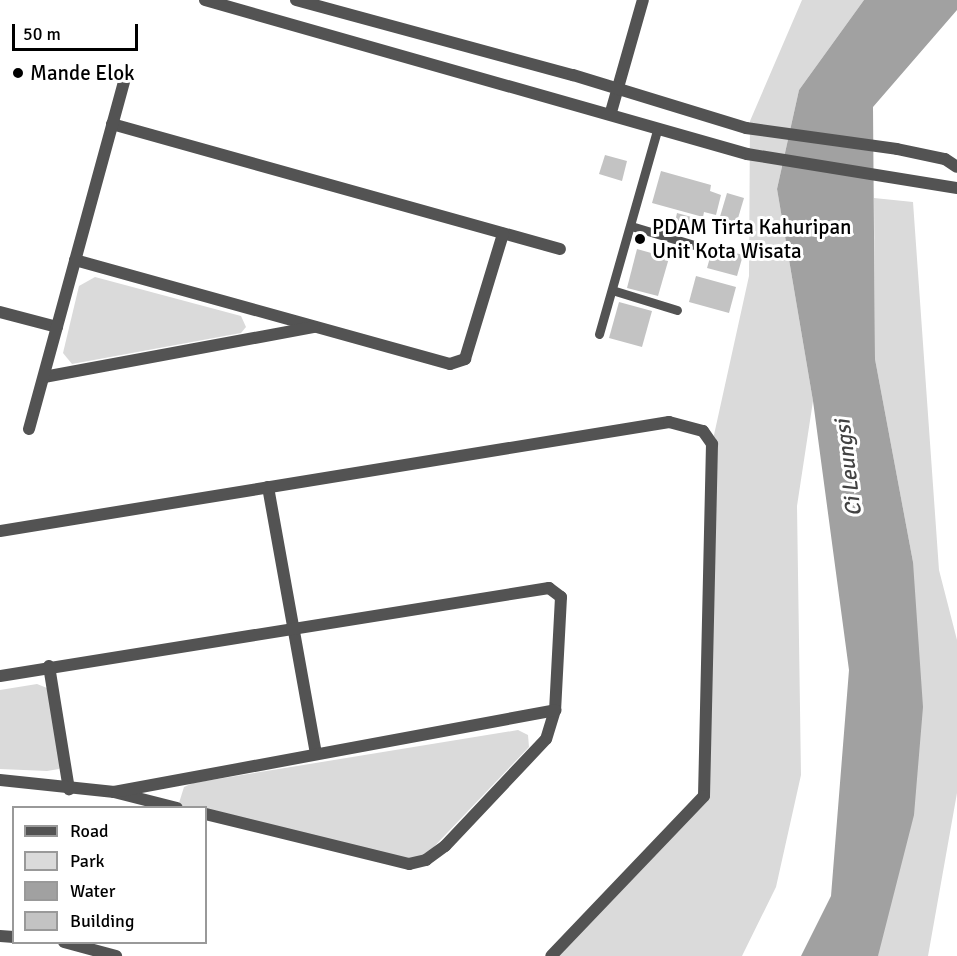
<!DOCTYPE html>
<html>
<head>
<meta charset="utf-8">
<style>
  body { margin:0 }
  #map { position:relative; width:957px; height:956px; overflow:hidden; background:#fff; font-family:Signika,sans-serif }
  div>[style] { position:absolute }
  .green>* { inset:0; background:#dadada }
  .water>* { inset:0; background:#a1a1a1 }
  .building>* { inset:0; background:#c3c3c3 }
  .service>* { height:9px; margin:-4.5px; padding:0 4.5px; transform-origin:4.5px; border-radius:4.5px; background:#535353 }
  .minor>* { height:12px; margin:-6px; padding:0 6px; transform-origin:6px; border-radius:6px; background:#535353 }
  .tertiary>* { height:12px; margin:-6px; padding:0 6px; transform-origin:6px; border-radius:6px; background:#535353 }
  .dots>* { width:16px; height:16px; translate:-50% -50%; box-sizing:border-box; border:3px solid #fff; border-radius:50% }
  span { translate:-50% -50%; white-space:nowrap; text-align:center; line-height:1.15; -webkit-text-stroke:6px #fff; paint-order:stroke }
  .poi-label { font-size:21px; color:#000 }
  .left { translate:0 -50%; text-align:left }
  .water-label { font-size:22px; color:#424242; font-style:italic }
  .legend { position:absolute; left:12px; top:806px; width:195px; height:138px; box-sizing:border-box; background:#fff; border:2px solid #999; margin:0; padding:8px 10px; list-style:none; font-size:18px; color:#000 }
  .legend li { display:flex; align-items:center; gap:12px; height:30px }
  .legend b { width:30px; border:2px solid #999 }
  .scale { position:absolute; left:12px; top:24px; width:126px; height:27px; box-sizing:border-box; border:3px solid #000; border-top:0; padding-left:8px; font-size:18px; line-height:21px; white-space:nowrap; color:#000; -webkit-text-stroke:4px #fff; paint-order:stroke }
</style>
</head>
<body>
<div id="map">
  <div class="green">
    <div style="clip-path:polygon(802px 0,864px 0,799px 90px,777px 189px,813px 401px,797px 506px,801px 775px,776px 887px,742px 956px,551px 956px,704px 796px,712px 444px,749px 276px,750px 121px)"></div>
    <div style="clip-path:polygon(874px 198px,913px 202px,939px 570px,957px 640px,957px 793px,928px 956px,878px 956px,913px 562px,875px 359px)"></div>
    <div style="clip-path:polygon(95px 277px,241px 316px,246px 327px,241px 333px,72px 364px,63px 353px,79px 286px)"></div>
    <div style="clip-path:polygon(37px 684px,47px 688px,66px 760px,59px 769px,47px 771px,0 769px,0 690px)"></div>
    <div style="clip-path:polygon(518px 730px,528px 735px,529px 747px,427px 854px,415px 858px,401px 859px,206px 814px,206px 808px,185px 807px,179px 803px,184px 787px,193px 783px)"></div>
  </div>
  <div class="water">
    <div style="clip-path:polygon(864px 0,957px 0,957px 10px,873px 107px,875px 359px,913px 562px,923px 707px,914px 815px,878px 956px,801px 956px,831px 896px,849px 670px,813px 401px,777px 189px,799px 90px)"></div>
  </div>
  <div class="building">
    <div style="clip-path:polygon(605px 155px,627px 161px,622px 181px,599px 174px)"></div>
    <div style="clip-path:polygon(661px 171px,711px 185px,710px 191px,721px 195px,716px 215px,704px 212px,703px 217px,652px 203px)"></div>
    <div style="clip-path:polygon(727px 193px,744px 198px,736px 225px,719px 220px)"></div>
    <div style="clip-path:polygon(677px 213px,695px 218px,692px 227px,675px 222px)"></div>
    <div style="clip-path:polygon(656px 218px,674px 223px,670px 235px,653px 231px)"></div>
    <div style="clip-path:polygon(713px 247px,743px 255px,737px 276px,707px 268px)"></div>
    <div style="clip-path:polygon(637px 249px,669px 258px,658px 296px,627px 288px)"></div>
    <div style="clip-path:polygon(696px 276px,736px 287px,729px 313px,689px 302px)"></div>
    <div style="clip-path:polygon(619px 302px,652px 311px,642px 347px,609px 338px)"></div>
  </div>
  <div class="service">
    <div style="left:631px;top:226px;width:73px;rotate:16.7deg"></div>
    <div style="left:612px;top:290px;width:68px;rotate:17.1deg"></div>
    <div style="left:599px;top:334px;width:215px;rotate:-74.1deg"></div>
  </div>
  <div class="minor">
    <div style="left:611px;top:112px;width:116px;rotate:-74.1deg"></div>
    <div style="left:112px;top:124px;width:465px;rotate:15.6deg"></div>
    <div style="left:75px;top:260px;width:389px;rotate:15.5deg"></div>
    <div style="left:450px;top:364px;width:16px;rotate:-18deg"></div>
    <div style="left:465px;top:359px;width:131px;rotate:-73.1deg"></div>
    <div style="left:0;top:312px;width:59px;rotate:14.7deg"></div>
    <div style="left:44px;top:377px;width:275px;rotate:-10.5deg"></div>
    <div style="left:29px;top:429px;width:368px;rotate:-74.7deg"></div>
    <div style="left:268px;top:487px;width:270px;rotate:79.8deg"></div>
    <div style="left:0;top:531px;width:678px;rotate:-9.25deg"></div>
    <div style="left:669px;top:422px;width:35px;rotate:15deg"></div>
    <div style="left:703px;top:431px;width:16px;rotate:55deg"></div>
    <div style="left:712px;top:444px;width:352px;rotate:91.3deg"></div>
    <div style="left:704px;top:796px;width:221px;rotate:133.7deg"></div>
    <div style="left:49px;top:666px;width:125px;rotate:80.8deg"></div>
    <div style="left:0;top:676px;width:556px;rotate:-9.11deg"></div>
    <div style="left:549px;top:588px;width:15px;rotate:37deg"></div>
    <div style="left:561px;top:597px;width:113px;rotate:93deg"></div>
    <div style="left:555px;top:710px;width:30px;rotate:107deg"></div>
    <div style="left:546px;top:739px;width:147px;rotate:133.3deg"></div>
    <div style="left:445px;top:846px;width:24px;rotate:144deg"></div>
    <div style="left:426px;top:860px;width:17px;rotate:167deg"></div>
    <div style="left:409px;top:864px;width:209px;rotate:-166.2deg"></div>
    <div style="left:0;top:780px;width:115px;rotate:6deg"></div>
    <div style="left:114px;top:792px;width:65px;rotate:14.3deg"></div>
    <div style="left:114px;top:792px;width:449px;rotate:-10.5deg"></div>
    <div style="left:0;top:936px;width:14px;rotate:4deg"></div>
    <div style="left:64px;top:942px;width:54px;rotate:15.1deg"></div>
  </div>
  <div class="tertiary">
    <div style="left:205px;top:0;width:563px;rotate:15.86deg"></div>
    <div style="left:747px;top:154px;width:213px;rotate:9.2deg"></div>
    <div style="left:296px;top:0;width:287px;rotate:15.2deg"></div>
    <div style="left:573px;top:75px;width:181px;rotate:17deg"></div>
    <div style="left:746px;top:128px;width:152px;rotate:7.9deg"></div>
    <div style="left:897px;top:149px;width:49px;rotate:11.8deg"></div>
    <div style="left:945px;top:159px;width:14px;rotate:34deg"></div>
  </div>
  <div class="dots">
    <div style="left:18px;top:73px;background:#000"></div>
    <div style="left:640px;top:239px;background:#000"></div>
  </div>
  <div class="poi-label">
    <span class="left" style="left:30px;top:73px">Mande Elok</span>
    <span class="left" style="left:652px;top:239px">PDAM Tirta Kahuripan<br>Unit Kota Wisata</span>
  </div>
  <div class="water-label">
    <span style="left:848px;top:468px;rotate:-97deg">Ci Leungsi</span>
  </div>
  <ul class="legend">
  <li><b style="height:8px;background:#535353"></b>Road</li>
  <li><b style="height:16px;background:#dadada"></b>Park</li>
  <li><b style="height:16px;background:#a1a1a1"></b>Water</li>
  <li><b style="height:16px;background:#c3c3c3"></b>Building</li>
  </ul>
  <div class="scale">50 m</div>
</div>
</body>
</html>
